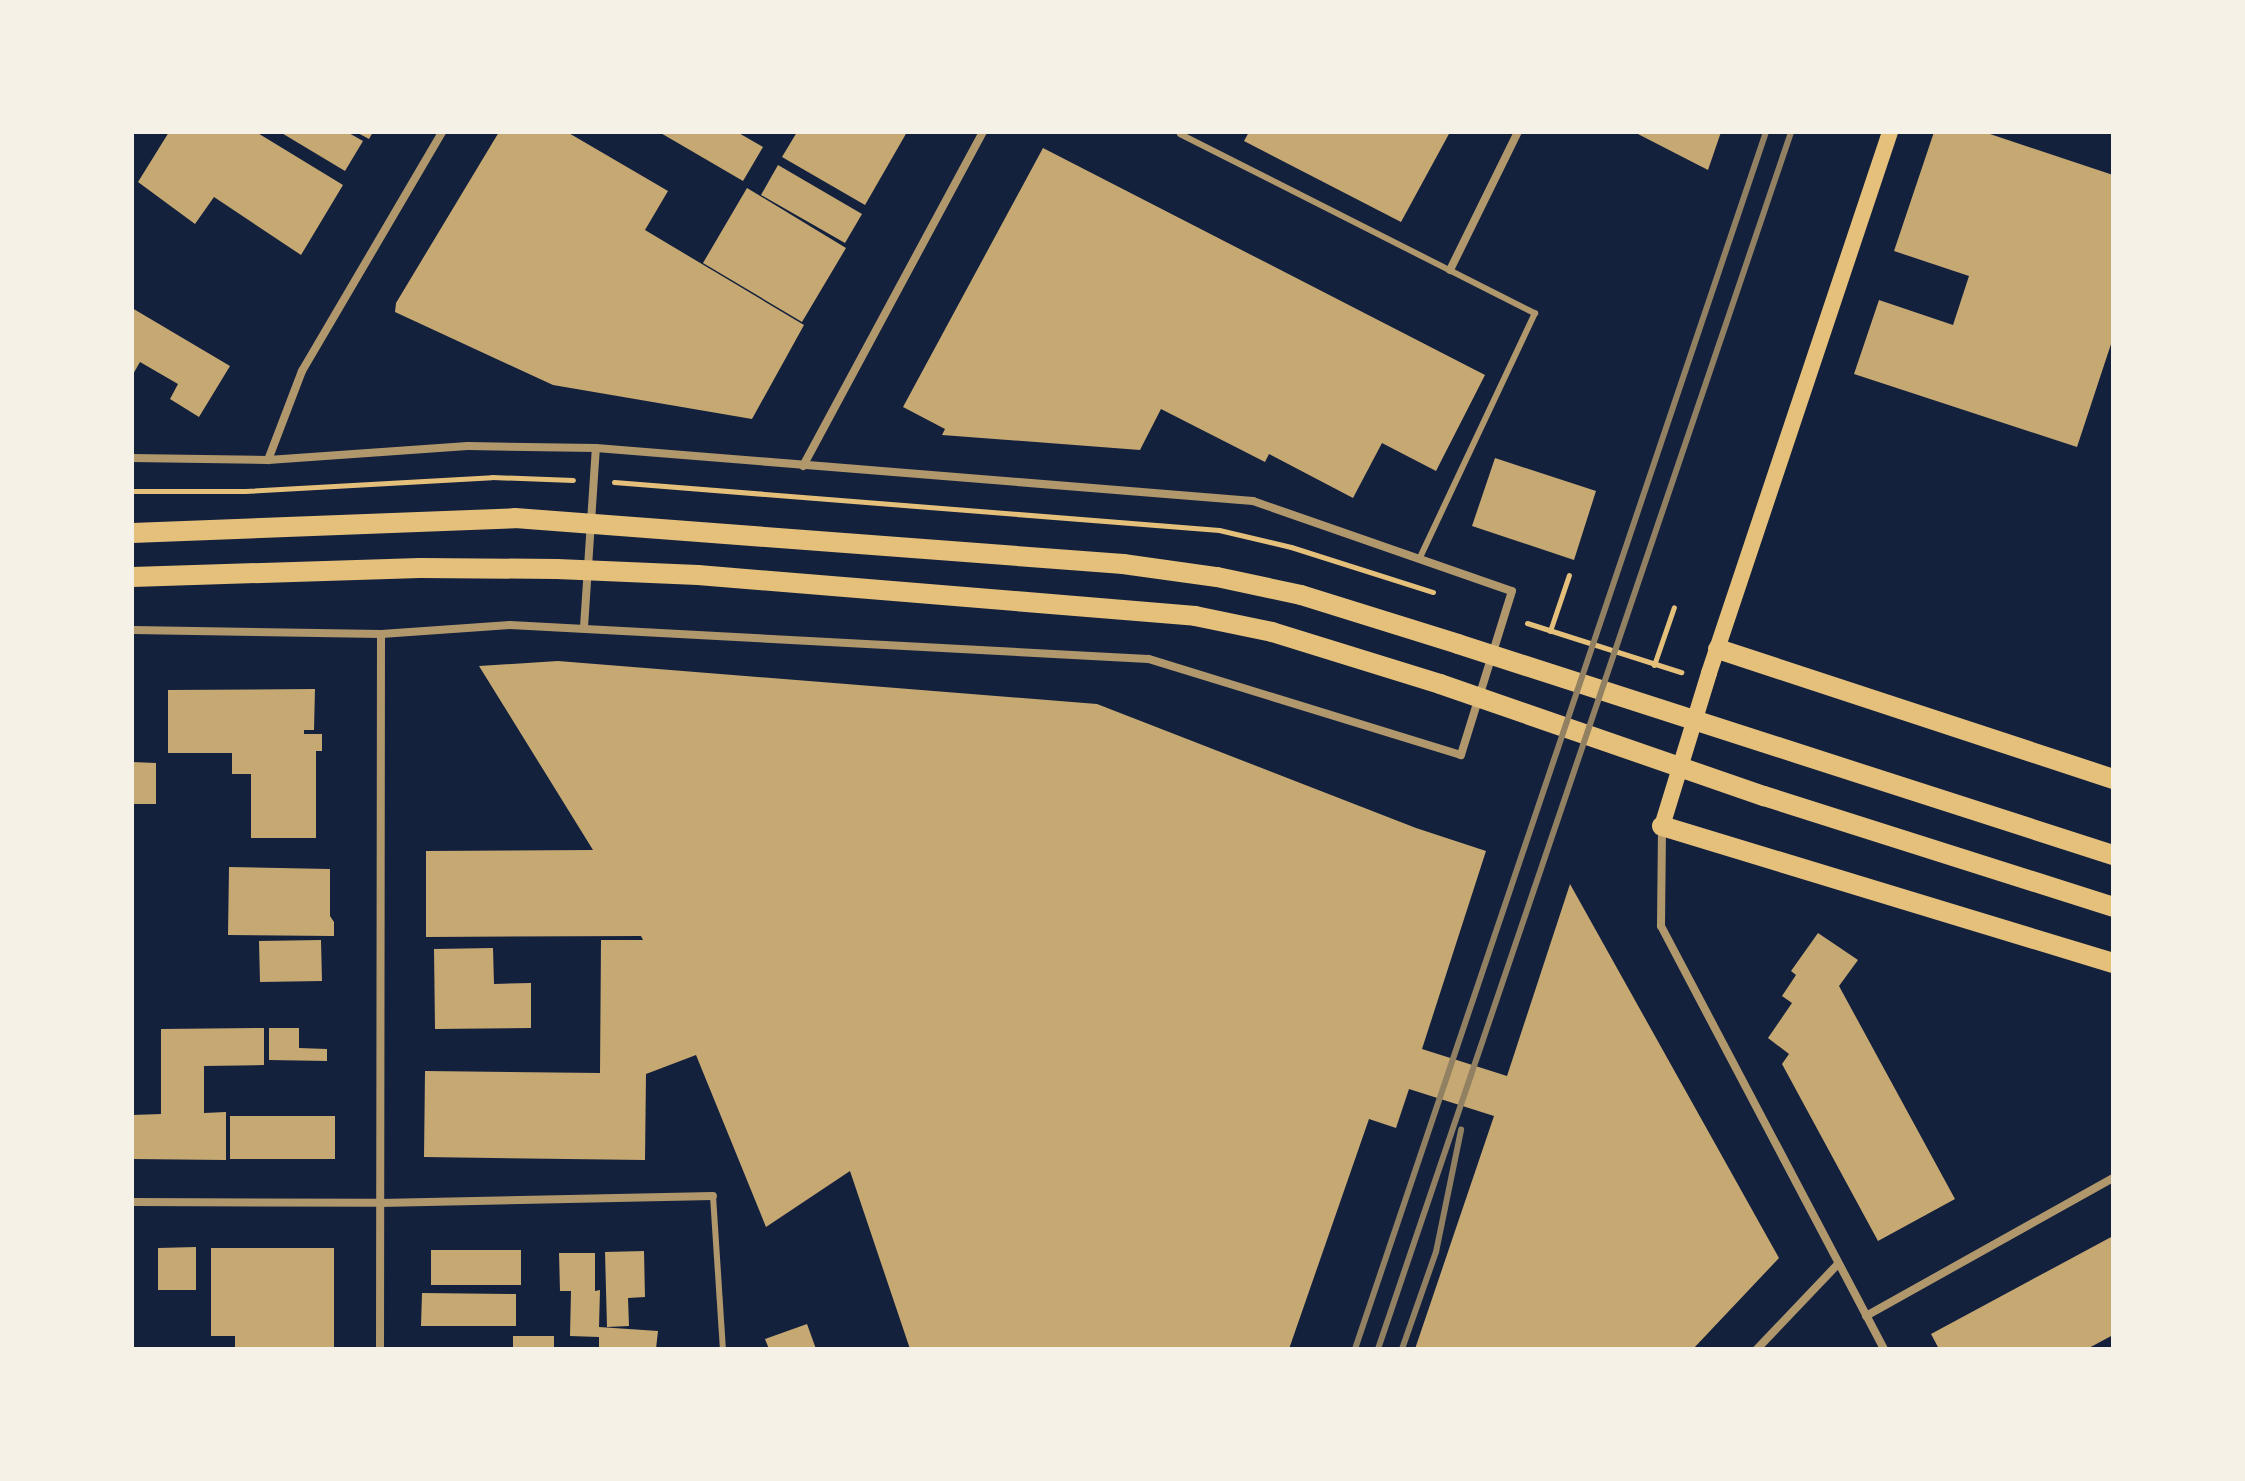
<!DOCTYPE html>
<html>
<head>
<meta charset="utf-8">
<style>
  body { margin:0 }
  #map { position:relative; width:2245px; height:1481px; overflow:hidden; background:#14213d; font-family:Inter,sans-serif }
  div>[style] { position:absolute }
  .building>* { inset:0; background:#c6a872 }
  .path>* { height:5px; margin:-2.5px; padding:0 2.5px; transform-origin:2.5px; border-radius:2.5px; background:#e5c07b }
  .service>* { height:6px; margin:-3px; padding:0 3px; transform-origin:3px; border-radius:3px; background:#b1986c }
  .minor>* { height:8px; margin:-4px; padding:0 4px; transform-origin:4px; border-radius:4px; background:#b1986c }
  .secondary>* { height:16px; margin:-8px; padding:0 8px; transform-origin:8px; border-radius:8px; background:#e5c07b }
  .primary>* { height:20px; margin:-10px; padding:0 10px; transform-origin:10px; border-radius:10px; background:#e5c07b }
  .rail>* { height:6px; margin:-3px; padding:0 3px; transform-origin:3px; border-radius:3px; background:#918062 }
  span { translate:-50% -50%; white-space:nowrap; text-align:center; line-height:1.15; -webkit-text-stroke:6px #f6f1e7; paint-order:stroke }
  .frame { position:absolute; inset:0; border:134px solid #f6f1e7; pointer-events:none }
</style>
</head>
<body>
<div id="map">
  <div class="building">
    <div style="clip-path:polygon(169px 132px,256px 132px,343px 185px,301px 255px,214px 197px,195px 224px,138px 182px)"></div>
    <div style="clip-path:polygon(280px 132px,347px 132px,363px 141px,345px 171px)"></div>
    <div style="clip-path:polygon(356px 132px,373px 132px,369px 139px)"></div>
    <div style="clip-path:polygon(499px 132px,567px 132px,668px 191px,645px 230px,804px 325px,752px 419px,553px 385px,395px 312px,396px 303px)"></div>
    <div style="clip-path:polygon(659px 132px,737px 132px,763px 147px,743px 181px)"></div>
    <div style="clip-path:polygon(797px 132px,907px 132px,865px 205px,782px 157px)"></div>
    <div style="clip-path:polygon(1249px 132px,1450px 132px,1401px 222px,1244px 141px)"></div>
    <div style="clip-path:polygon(1634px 132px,1721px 132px,1708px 170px)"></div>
    <div style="clip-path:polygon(1934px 132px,1984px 132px,2113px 175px,2113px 338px,2077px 447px,1854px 374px,1879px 300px,1953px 325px,1969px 276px,1894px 251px)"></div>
    <div style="clip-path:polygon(1043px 148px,1485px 375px,1436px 471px,1382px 443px,1353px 498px,1269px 454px,1265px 462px,1161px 409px,1140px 450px,942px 435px,945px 429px,903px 407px)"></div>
    <div style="clip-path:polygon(778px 165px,862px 214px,845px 243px,761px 195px)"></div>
    <div style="clip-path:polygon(747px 188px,846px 248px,802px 322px,703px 263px)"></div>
    <div style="clip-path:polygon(132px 308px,230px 366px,199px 417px,170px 399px,178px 384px,140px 362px,132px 376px)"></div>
    <div style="clip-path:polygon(1495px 458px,1596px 491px,1574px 560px,1472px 526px)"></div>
    <div style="clip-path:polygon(558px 661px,1097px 704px,1416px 828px,1486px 851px,1422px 1049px,1507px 1076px,1570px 884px,1779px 1258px,1693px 1349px,1415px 1349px,1494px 1116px,1409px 1089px,1396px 1128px,1369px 1119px,1289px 1349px,910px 1349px,850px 1171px,766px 1227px,696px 1055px,646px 1074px,645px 1160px,424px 1157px,425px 1071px,600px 1073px,601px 940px,643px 940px,641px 936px,426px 937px,426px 851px,593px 850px,479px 666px)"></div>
    <div style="clip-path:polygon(315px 689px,314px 730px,304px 730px,304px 734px,322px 734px,322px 751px,316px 751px,316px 838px,251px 838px,251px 774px,232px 774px,232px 753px,168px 753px,168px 690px)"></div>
    <div style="clip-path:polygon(132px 762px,156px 763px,156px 804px,132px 804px)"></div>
    <div style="clip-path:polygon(229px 867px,330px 869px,330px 916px,334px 922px,334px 936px,228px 935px)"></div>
    <div style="clip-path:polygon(1818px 933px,1858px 960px,1839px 986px,1955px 1199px,1878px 1241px,1782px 1064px,1789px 1054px,1768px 1038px,1792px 1003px,1782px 996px,1796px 975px,1791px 971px)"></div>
    <div style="clip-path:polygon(321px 940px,322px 981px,260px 982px,259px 941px)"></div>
    <div style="clip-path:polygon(493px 948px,494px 984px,531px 983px,531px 1028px,435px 1029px,434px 949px)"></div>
    <div style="clip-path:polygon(264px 1028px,264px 1065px,204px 1066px,204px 1113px,226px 1112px,226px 1160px,132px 1159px,132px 1115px,161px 1114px,161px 1029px)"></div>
    <div style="clip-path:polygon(269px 1028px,299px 1028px,299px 1048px,327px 1049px,327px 1061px,269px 1060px)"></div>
    <div style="clip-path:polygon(230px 1116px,335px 1116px,335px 1159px,230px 1159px)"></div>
    <div style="clip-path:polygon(2113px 1236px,2113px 1335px,2087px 1349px,1939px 1349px,1931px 1334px)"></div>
    <div style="clip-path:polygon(196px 1247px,196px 1290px,158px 1290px,158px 1248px)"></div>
    <div style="clip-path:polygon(211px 1248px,334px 1248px,334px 1349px,235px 1349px,235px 1336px,211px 1336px)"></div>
    <div style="clip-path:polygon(431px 1250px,521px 1250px,521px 1285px,431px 1285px)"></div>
    <div style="clip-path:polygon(644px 1251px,645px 1297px,628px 1298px,629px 1326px,607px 1327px,605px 1252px)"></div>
    <div style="clip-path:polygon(559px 1253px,595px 1253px,595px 1291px,600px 1290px,599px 1327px,658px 1331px,656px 1349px,599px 1349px,599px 1337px,570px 1336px,571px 1291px,560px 1291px)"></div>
    <div style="clip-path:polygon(422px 1293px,516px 1294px,516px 1326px,421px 1326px)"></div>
    <div style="clip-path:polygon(807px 1324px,816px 1349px,769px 1349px,765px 1339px)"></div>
    <div style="clip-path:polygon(513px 1336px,554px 1336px,554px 1349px,513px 1349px)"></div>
  </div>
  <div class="path">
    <div style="left:614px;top:482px;width:607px;rotate:4.54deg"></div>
    <div style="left:1219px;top:530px;width:74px;rotate:13.3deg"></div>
    <div style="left:1291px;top:547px;width:149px;rotate:17.6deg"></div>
    <div style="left:132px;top:491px;width:113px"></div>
    <div style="left:245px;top:491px;width:247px;rotate:-3.2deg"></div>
    <div style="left:492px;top:477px;width:81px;rotate:2.1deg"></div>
    <div style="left:1527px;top:623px;width:162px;rotate:17.7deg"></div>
    <div style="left:1550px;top:631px;width:59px;rotate:-71.3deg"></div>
    <div style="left:1654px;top:665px;width:61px;rotate:-71deg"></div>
  </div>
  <div class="service">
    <div style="left:1180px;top:134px;width:398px;rotate:26.8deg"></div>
    <div style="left:1535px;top:313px;width:272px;rotate:115.2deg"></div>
    <div style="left:713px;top:1196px;width:153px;rotate:86.3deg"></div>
  </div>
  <div class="minor">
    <div style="left:1450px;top:270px;width:154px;rotate:-63.8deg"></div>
    <div style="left:132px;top:458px;width:136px;rotate:0.8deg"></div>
    <div style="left:268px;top:460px;width:200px;rotate:-4deg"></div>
    <div style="left:468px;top:446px;width:128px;rotate:0.9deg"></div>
    <div style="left:596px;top:448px;width:659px;rotate:4.61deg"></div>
    <div style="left:1253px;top:501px;width:274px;rotate:19.2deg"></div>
    <div style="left:1512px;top:591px;width:172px;rotate:107.3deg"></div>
    <div style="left:1461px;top:755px;width:327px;rotate:-162.9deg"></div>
    <div style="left:1148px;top:659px;width:639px;rotate:-176.95deg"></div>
    <div style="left:510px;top:625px;width:129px;rotate:176deg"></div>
    <div style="left:381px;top:634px;width:249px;rotate:-179.1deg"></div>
    <div style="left:268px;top:460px;width:95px;rotate:-69.1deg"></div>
    <div style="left:302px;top:371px;width:277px;rotate:-59.6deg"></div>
    <div style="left:803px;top:466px;width:379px;rotate:-61.7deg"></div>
    <div style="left:584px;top:627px;width:179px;rotate:-86.2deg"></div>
    <div style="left:1662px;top:829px;width:97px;rotate:90.6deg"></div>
    <div style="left:1661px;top:926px;width:478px;rotate:62.2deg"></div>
    <div style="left:132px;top:1202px;width:248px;rotate:0.2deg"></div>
    <div style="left:380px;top:1203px;width:333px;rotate:-1.2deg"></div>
    <div style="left:1866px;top:1316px;width:283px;rotate:-29.2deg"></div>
    <div style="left:380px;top:1349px;width:715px;rotate:-89.92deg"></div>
    <div style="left:1757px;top:1349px;width:116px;rotate:-46.4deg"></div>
  </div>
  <div class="secondary">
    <div style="left:1662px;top:826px;width:160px;rotate:-72.9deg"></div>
    <div style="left:1709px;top:673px;width:570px;rotate:-71.5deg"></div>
  </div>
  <div class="primary">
    <div style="left:132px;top:533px;width:383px;rotate:-2.2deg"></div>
    <div style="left:515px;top:518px;width:610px;rotate:4.33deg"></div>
    <div style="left:1123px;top:564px;width:95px;rotate:7.9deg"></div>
    <div style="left:1217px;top:577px;width:86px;rotate:12.1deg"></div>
    <div style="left:1301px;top:595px;width:164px;rotate:17.3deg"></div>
    <div style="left:1458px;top:644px;width:688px;rotate:17.86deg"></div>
    <div style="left:132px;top:577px;width:288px;rotate:-1.8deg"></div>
    <div style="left:420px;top:568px;width:137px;rotate:0.4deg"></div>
    <div style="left:557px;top:569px;width:141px;rotate:2.4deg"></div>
    <div style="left:698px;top:575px;width:499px;rotate:4.7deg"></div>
    <div style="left:1195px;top:616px;width:79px;rotate:11.7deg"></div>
    <div style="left:1272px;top:632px;width:176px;rotate:17.2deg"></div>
    <div style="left:1440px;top:684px;width:343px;rotate:19.1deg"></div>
    <div style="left:1764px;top:796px;width:366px;rotate:17.6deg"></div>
    <div style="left:1718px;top:649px;width:416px;rotate:18.2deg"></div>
    <div style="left:1662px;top:826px;width:471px;rotate:16.9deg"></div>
  </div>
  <div class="rail">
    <div style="left:1355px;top:1349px;width:1285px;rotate:-71.34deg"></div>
    <div style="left:1378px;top:1349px;width:1285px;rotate:-71.25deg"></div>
    <div style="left:1402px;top:1349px;width:103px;rotate:-70.7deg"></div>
    <div style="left:1436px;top:1252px;width:125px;rotate:-78.4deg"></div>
  </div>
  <div class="frame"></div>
</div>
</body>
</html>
